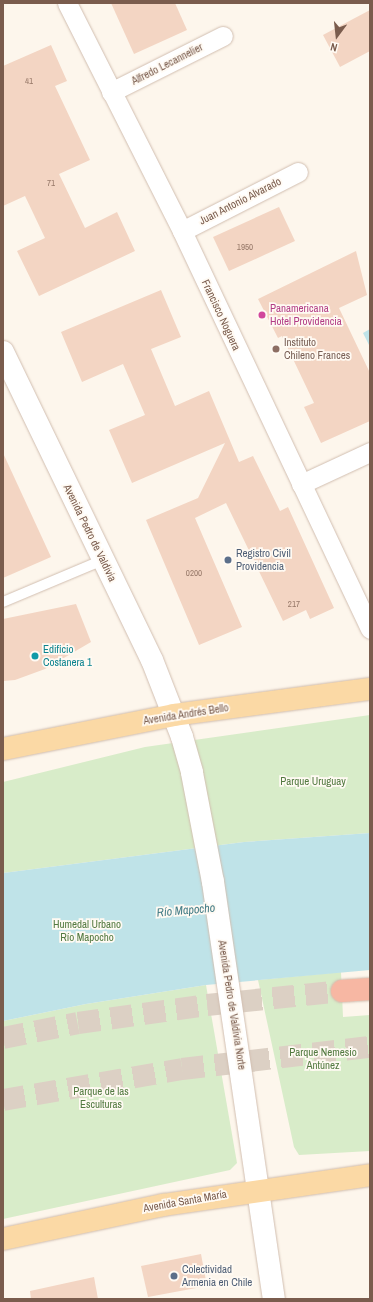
<!DOCTYPE html>
<html>
<head>
<meta charset="utf-8">
<style>
  body { margin:0 }
  #map { position:relative; width:373px; height:1302px; overflow:hidden; background:#fdf6ec; font-family:"Archivo Narrow",sans-serif }
  div>[style] { position:absolute }
  .green>* { inset:0; background:#d8ecc9 }
  .water>* { inset:0; background:#bfe3e8 }
  .building>* { inset:0; background:#f3d5c3 }
  .highway-tunnel>* { height:22px; margin-top:-11px; transform-origin:0; background:repeating-linear-gradient(90deg,#dcd0c4 0 22px,transparent 0 33px) }
  .roads { filter:drop-shadow(0 0 1px #d1beb0) drop-shadow(0 0 1px #d1beb0) }
  .lane>* { height:10px; margin:-5px; padding:0 5px; transform-origin:5px; border-radius:5px; background:#fff }
  .street>* { height:19px; margin:-9.5px; padding:0 9.5px; transform-origin:9.5px; border-radius:9.5px; background:#fff }
  .secondary>* { height:22px; margin:-11px; padding:0 11px; transform-origin:11px; border-radius:11px; background:#fff }
  .primary>* { height:22px; margin:-11px; padding:0 11px; transform-origin:11px; border-radius:11px; background:#fbd9a5 }
  .highway>* { height:22px; margin:-11px; padding:0 11px; transform-origin:11px; border-radius:11px; background:#f7b7a3 }
  .dots>* { width:11px; height:11px; translate:-50% -50%; box-sizing:border-box; border:2px solid #fffaf3; border-radius:50% }
  span { translate:-50% -50%; white-space:nowrap; text-align:center; line-height:1.15; -webkit-text-stroke:3.5px #fffaf3; paint-order:stroke }
  .number-label { font-size:9px; color:#987a6a }
  .number-label span { -webkit-text-stroke-width:0 }
  .street-label { font-size:11px; color:#7a5c4d }
  .hotel-label { font-size:11px; color:#b23c85 }
  .left { translate:0 -50%; text-align:left }
  .education-label { font-size:11px; color:#785e54 }
  .service-label { font-size:11px; color:#4e5e75 }
  .culture-label { font-size:11px; color:#0d838f }
  .park-label { font-size:11px; color:#537a41 }
  .water-label { font-size:12px; color:#437c86; font-style:italic }
  .frame { position:absolute; inset:0; border:4px solid #7a5c4d; pointer-events:none }
  .north { position:absolute; left:317px; top:16px; width:40px; height:40px; -webkit-text-stroke:3px #fffaf3; paint-order:stroke; rotate:195deg; font-size:11px; font-weight:700; line-height:16px; text-align:center; color:#7a5c4d }
  .north::after { content:''; display:block; margin:auto; width:14px; height:18px; background:#7a5c4d; clip-path:polygon(50% 0,100% 100%,50% 72%,0 100%) }
</style>
</head>
<body>
<div id="map">
  <div class="green">
    <div style="clip-path:polygon(370px 715px,370px 833px,244px 842px,3px 873px,3px 782px,145px 747px)"></div>
    <div style="clip-path:polygon(341px 972px,343px 1017px,370px 1015px,370px 1151px,299px 1155px,294px 1147px,258px 980px)"></div>
    <div style="clip-path:polygon(206px 985px,237px 1163px,230px 1170px,3px 1219px,3px 1021px,86px 1004px)"></div>
  </div>
  <div class="water">
    <div style="clip-path:polygon(370px 329px,370px 347px,363px 333px)"></div>
    <div style="clip-path:polygon(370px 833px,370px 970px,206px 985px,86px 1004px,3px 1021px,3px 873px,244px 842px)"></div>
  </div>
  <div class="building">
    <div style="clip-path:polygon(111px 3px,175px 3px,187px 30px,134px 54px)"></div>
    <div style="clip-path:polygon(370px 10px,370px 51px,340px 67px,323px 35px)"></div>
    <div style="clip-path:polygon(51px 45px,67px 81px,55px 86px,90px 160px,59px 174px,85px 228px,117px 212px,135px 251px,39px 296px,17px 251px,45px 238px,25px 196px,3px 206px,3px 66px)"></div>
    <div style="clip-path:polygon(279px 207px,295px 241px,229px 271px,213px 237px)"></div>
    <div style="clip-path:polygon(356px 251px,367px 295px,339px 308px,370px 373px,370px 421px,321px 443px,304px 407px,314px 403px,282px 336px,278px 338px,258px 299px)"></div>
    <div style="clip-path:polygon(161px 290px,181px 337px,151px 349px,175px 406px,209px 391px,239px 462px,253px 456px,280px 511px,288px 507px,334px 608px,310px 619px,306px 610px,283px 621px,226px 503px,195px 518px,242px 627px,199px 645px,146px 520px,198px 498px,225px 443px,132px 483px,109px 430px,145px 415px,123px 364px,82px 382px,61px 332px)"></div>
    <div style="clip-path:polygon(3px 453px,51px 557px,3px 578px)"></div>
    <div style="clip-path:polygon(76px 604px,91px 642px,45px 669px,15px 680px,3px 681px,3px 619px)"></div>
    <div style="clip-path:polygon(201px 1254px,207px 1286px,148px 1297px,141px 1266px)"></div>
    <div style="clip-path:polygon(94px 1277px,98px 1299px,31px 1299px,30px 1291px)"></div>
  </div>
  <div class="highway-tunnel">
    <div style="left:3px;top:1038px;width:76px;rotate:-11.3deg"></div>
    <div style="left:78px;top:1023px;width:130px;rotate:-7.9deg"></div>
    <div style="left:207px;top:1005px;width:136px;rotate:-5.9deg"></div>
    <div style="left:3px;top:1100px;width:182px;rotate:-9.8deg"></div>
    <div style="left:182px;top:1069px;width:189px;rotate:-6.7deg"></div>
  </div>
  <div class="roads">
    <div class="lane">
      <div style="left:3px;top:602px;width:108px;rotate:-22.8deg"></div>
    </div>
    <div class="street">
      <div style="left:67px;top:3px;width:255px;rotate:63.2deg"></div>
      <div style="left:182px;top:231px;width:440px;rotate:64.7deg"></div>
      <div style="left:111px;top:92px;width:125px;rotate:-26.6deg"></div>
      <div style="left:182px;top:231px;width:130px;rotate:-27deg"></div>
      <div style="left:301px;top:484px;width:76px;rotate:-24.9deg"></div>
    </div>
    <div class="secondary">
      <div style="left:3px;top:352px;width:342px;rotate:64.2deg"></div>
      <div style="left:152px;top:660px;width:83px;rotate:68.7deg"></div>
      <div style="left:182px;top:737px;width:37px;rotate:74deg"></div>
      <div style="left:192px;top:773px;width:111px;rotate:79.1deg"></div>
      <div style="left:213px;top:882px;width:421px;rotate:81.7deg"></div>
    </div>
    <div class="primary">
      <div style="left:3px;top:749px;width:174px;rotate:-11.2deg"></div>
      <div style="left:174px;top:715px;width:198px;rotate:-7.6deg"></div>
      <div style="left:3px;top:1239px;width:164px;rotate:-12deg"></div>
      <div style="left:163px;top:1205px;width:209px;rotate:-8.2deg"></div>
    </div>
    <div class="highway">
      <div style="left:342px;top:991px;width:28px;rotate:-4deg"></div>
    </div>
  </div>
  <div class="dots">
    <div style="left:262px;top:315px;background:#d1479c"></div>
    <div style="left:276px;top:349px;background:#8d6e63"></div>
    <div style="left:228px;top:560px;background:#5c6f8a"></div>
    <div style="left:35px;top:656px;background:#0f9aa8"></div>
    <div style="left:174px;top:1276px;background:#5c6f8a"></div>
  </div>
  <div class="number-label">
    <span style="left:29px;top:81px">41</span>
    <span style="left:51px;top:183px">71</span>
    <span style="left:245px;top:247px">1950</span>
    <span style="left:194px;top:573px">0200</span>
    <span style="left:294px;top:604px">217</span>
  </div>
  <div class="street-label">
    <span style="left:167px;top:64px;rotate:-27deg">Alfredo Lecannelier</span>
    <span style="left:240px;top:201px;rotate:-27deg">Juan Antonio Alvarado</span>
    <span style="left:221px;top:315px;rotate:65deg">Francisco Noguera</span>
    <span style="left:90px;top:533px;rotate:64deg">Avenida Pedro de Valdivia</span>
    <span style="left:186px;top:714px;rotate:-9deg">Avenida Andrés Bello</span>
    <span style="left:232px;top:1005px;rotate:81deg">Avenida Pedro de Valdivia Norte</span>
    <span style="left:185px;top:1201px;rotate:-10deg">Avenida Santa María</span>
  </div>
  <div class="hotel-label">
    <span class="left" style="left:270px;top:315px">Panamericana<br>Hotel Providencia</span>
  </div>
  <div class="education-label">
    <span class="left" style="left:284px;top:349px">Instituto<br>Chileno Frances</span>
  </div>
  <div class="service-label">
    <span class="left" style="left:236px;top:560px">Registro Civil<br>Providencia</span>
    <span class="left" style="left:182px;top:1276px">Colectividad<br>Armenia en Chile</span>
  </div>
  <div class="culture-label">
    <span class="left" style="left:43px;top:656px">Edificio<br>Costanera 1</span>
  </div>
  <div class="park-label">
    <span style="left:313px;top:781px">Parque Uruguay</span>
    <span style="left:87px;top:931px">Humedal Urbano<br>Río Mapocho</span>
    <span style="left:323px;top:1059px">Parque Nemesio<br>Antúnez</span>
    <span style="left:101px;top:1098px">Parque de las<br>Esculturas</span>
  </div>
  <div class="water-label">
    <span style="left:186px;top:911px;rotate:-5deg">Río Mapocho</span>
  </div>
  <div class="frame"></div>
  <div class="north">N</div>
</div>
</body>
</html>
